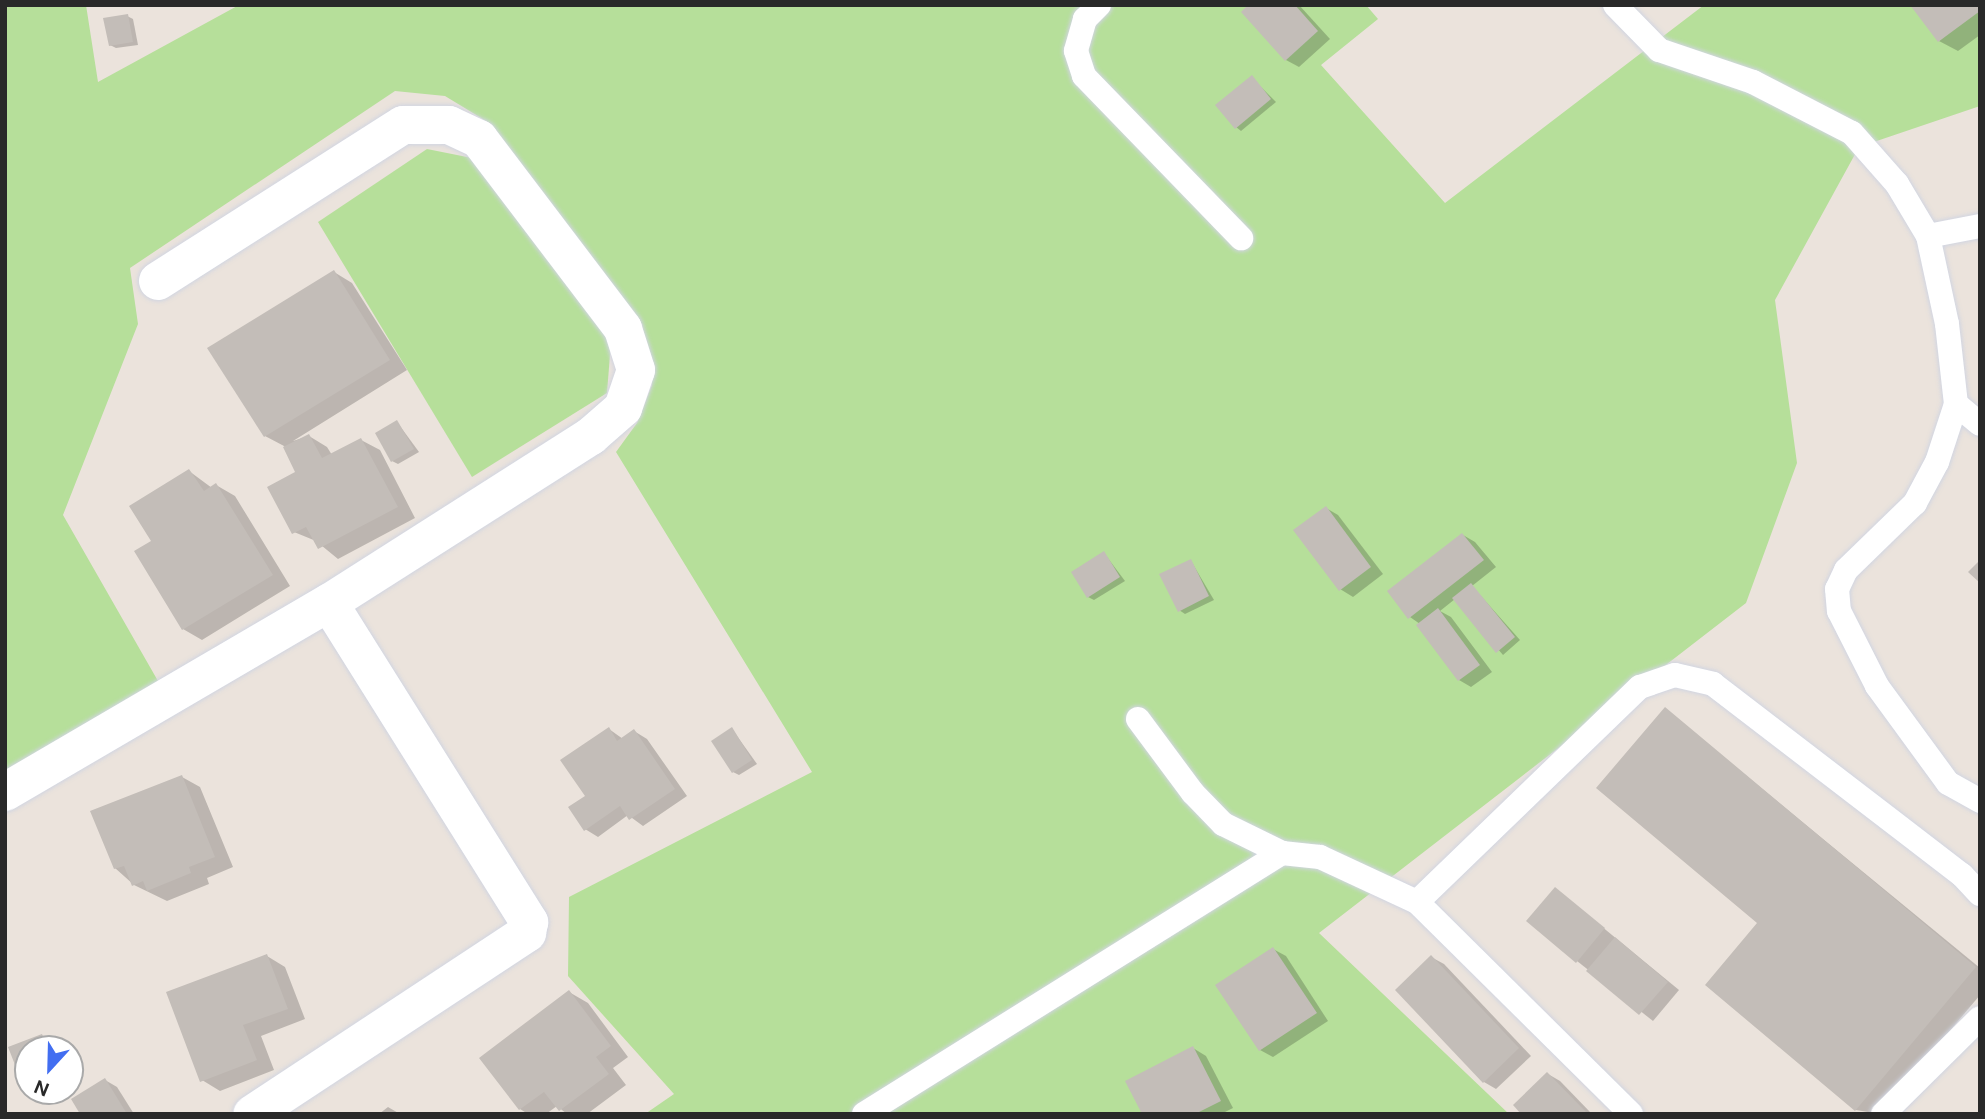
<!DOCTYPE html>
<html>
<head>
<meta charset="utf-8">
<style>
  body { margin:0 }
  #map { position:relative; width:1985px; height:1119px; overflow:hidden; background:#ebe3dc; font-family:"DM Sans",sans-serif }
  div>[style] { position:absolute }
  .green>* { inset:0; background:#b6df9a }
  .shadow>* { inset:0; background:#0003 }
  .building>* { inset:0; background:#c3bdb8 }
  .roads { filter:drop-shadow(0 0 2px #d1d5e1) drop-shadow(0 0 2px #d1d5e1) }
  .lane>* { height:24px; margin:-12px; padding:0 12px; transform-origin:12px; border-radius:12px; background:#fff }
  .street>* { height:38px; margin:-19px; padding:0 19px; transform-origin:19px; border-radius:19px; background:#fff }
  span { translate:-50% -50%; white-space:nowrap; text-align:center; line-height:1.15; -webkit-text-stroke:6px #fff; paint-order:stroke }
  .frame { position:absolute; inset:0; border:7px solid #292929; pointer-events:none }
  .north { position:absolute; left:14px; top:1035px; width:70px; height:70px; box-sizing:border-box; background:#fff; border:2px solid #a9a9a9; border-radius:50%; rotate:202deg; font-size:19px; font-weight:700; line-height:28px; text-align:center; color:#292929 }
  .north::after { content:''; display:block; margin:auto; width:24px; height:32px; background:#426ef1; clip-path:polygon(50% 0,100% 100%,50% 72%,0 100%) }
</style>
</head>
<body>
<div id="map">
  <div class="green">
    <div style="clip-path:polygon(5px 5px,86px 5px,98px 82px,239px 5px,1366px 5px,1378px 19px,1321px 65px,1445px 203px,1704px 5px,1980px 5px,1980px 106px,1859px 147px,1775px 300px,1797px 463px,1746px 603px,1319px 933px,1509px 1114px,645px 1114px,674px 1094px,568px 976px,569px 897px,812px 772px,616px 452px,637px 423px,652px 385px,642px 324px,491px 124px,445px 96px,395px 91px,130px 268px,138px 324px,63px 515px,166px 695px,5px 792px)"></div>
    <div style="clip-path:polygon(427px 149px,472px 158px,611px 342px,607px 393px,472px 477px,318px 222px)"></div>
  </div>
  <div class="shadow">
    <div style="clip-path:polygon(1251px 5px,1299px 5px,1330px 39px,1299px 67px,1286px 60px)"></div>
    <div style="clip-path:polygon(1980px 5px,1980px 35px,1958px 51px,1939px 41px)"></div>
    <div style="clip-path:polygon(127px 16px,133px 19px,138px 45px,116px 48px,110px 45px)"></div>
    <div style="clip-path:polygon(1252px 78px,1276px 102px,1241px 131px,1236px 127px)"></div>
    <div style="clip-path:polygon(334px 272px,352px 283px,407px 370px,293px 441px,309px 436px,327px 447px,332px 455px,361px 440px,380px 450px,415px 518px,338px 559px,316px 541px,294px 532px,298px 473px,284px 446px,265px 436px)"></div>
    <div style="clip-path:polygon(397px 422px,419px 452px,398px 464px,392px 461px)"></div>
    <div style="clip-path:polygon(189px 471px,212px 488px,216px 485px,235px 496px,290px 586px,202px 640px,183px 629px,136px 552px,153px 541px)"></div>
    <div style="clip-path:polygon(1326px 508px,1338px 515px,1383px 574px,1353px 597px,1340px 589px)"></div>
    <div style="clip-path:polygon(1463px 535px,1475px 542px,1496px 567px,1472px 586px,1520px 640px,1503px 655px,1455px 599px,1440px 611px,1451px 617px,1492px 672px,1471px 687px,1459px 680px,1420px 624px,1410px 617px)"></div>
    <div style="clip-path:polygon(1104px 553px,1125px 581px,1094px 600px,1088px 597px)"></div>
    <div style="clip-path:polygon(1191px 561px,1214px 600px,1185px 614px,1179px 610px)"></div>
    <div style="clip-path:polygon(1665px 709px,1980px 968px,1980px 995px,1880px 1114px,1856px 1110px,1760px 923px)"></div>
    <div style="clip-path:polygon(609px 729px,623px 739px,634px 731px,647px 739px,687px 796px,643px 826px,628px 815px,598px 837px,585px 829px,587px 797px)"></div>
    <div style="clip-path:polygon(732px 729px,757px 764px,739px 775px,733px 772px)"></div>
    <div style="clip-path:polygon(182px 777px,200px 787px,233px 867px,207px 878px,209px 884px,167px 901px,134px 885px,115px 868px)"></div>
    <div style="clip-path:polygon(1556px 889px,1679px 990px,1653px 1021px,1577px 961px)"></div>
    <div style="clip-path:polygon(1273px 949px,1286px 956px,1328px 1021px,1273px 1057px,1260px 1050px)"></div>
    <div style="clip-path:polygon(267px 956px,285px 967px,305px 1019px,261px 1036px,274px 1070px,220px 1091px,202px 1080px)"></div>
    <div style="clip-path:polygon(1431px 957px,1444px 964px,1531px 1056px,1496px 1089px,1484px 1082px)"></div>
    <div style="clip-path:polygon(569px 992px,588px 1003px,628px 1057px,613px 1068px,626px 1085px,587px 1114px,567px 1114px,557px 1106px,546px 1114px,528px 1114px,520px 1109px)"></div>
    <div style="clip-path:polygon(42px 1036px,51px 1049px,28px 1049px,28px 1091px,46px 1091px,33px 1096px,27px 1092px,11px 1048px)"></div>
    <div style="clip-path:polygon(1193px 1048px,1206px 1056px,1233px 1108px,1221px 1114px,1144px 1114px)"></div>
    <div style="clip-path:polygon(1548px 1074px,1560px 1081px,1592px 1114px,1523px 1114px)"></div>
    <div style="clip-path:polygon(105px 1080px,117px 1087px,134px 1114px,82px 1114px)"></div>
    <div style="clip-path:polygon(388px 1107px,400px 1114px,379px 1114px)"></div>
  </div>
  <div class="building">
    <div style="clip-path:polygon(1248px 5px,1295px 5px,1318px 31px,1285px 61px,1241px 12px)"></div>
    <div style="clip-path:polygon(1910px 5px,1980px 5px,1980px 11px,1938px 42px)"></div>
    <div style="clip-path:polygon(128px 14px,133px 42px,109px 46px,103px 18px)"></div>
    <div style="clip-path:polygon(1252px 75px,1271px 99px,1235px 129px,1215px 105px)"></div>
    <div style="clip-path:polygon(334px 270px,390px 360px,264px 437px,207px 348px)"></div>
    <div style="clip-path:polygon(397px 420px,414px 449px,391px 462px,375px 433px)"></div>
    <div style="clip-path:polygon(309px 434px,322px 458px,361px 438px,398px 507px,318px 549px,306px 527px,292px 534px,267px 487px,295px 472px,283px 447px)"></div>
    <div style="clip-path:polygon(189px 469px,204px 491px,216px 483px,273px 575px,182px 630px,134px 551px,151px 541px,129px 506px)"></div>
    <div style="clip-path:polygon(1326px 506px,1371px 567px,1339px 591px,1293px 530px)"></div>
    <div style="clip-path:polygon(1462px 533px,1484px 560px,1408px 619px,1387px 591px)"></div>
    <div style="clip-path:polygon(1104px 551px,1120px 577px,1087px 598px,1071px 572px)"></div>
    <div style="clip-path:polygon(1191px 559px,1209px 596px,1178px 612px,1159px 574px)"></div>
    <div style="clip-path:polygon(1980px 560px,1980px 583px,1968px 572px)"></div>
    <div style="clip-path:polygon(1471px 583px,1515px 637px,1496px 653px,1452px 598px)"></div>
    <div style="clip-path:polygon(1438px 608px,1480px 665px,1458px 681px,1416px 625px)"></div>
    <div style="clip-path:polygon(1665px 707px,1976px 967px,1855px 1111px,1705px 985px,1757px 923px,1596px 788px)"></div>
    <div style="clip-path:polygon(609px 727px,617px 741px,634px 729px,675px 789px,629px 820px,620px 806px,584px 831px,568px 807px,585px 796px,560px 760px)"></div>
    <div style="clip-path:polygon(732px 727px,752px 760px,732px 773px,711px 741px)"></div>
    <div style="clip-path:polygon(182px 775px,215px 857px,189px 867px,191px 873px,147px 891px,143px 881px,132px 886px,124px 866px,114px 869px,90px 811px)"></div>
    <div style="clip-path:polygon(1555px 887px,1605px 928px,1576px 963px,1526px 921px)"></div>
    <div style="clip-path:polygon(1615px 937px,1668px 982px,1639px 1015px,1586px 971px)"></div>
    <div style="clip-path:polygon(1273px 947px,1317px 1013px,1259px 1051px,1215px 985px)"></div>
    <div style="clip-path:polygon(267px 954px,288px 1009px,243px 1025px,257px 1060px,200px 1082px,166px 992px)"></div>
    <div style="clip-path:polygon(1431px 955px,1519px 1048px,1483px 1083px,1395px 990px)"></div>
    <div style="clip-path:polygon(569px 990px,611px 1046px,596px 1057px,609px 1074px,559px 1111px,544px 1092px,519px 1110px,479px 1058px)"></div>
    <div style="clip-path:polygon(42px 1034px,48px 1049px,28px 1049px,26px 1093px,8px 1047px)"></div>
    <div style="clip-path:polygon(1193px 1046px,1221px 1101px,1195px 1114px,1142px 1114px,1125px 1081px)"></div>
    <div style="clip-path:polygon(1547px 1072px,1588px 1114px,1521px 1114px,1513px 1105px)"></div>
    <div style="clip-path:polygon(105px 1078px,127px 1114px,80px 1114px,71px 1099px)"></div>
  </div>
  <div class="roads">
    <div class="lane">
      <div style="left:1099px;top:5px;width:20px;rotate:135deg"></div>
      <div style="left:1085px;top:19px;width:33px;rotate:106deg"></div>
      <div style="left:1076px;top:51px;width:26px;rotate:72deg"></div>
      <div style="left:1084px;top:76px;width:226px;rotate:45.9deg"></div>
      <div style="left:1615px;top:5px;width:63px;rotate:45.6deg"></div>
      <div style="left:1659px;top:50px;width:99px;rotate:18.8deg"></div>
      <div style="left:1753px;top:82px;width:111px;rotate:27.3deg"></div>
      <div style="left:1852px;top:133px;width:68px;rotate:48.6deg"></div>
      <div style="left:1897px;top:184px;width:61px;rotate:59.2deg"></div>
      <div style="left:1928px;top:236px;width:90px;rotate:77.8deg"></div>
      <div style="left:1947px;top:324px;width:81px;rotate:83.6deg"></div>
      <div style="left:1956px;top:404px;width:61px;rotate:108.1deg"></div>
      <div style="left:1937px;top:462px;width:47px;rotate:118.2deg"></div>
      <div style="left:1915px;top:503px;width:96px;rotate:135.8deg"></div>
      <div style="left:1846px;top:570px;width:21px;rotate:115deg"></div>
      <div style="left:1837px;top:589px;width:22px;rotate:85deg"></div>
      <div style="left:1839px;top:611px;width:84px;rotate:63.1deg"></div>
      <div style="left:1877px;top:686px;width:120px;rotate:53.8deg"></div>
      <div style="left:1948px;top:783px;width:37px;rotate:29deg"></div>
      <div style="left:1928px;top:236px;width:53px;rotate:-10.9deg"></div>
      <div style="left:1956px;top:404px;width:31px;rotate:40deg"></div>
      <div style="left:1138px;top:719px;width:92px;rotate:53.4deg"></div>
      <div style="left:1193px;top:793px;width:43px;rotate:45.9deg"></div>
      <div style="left:1223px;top:824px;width:66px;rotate:26.2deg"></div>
      <div style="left:1417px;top:902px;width:310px;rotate:-44deg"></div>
      <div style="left:1640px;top:687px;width:37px;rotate:-19deg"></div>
      <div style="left:1675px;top:675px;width:39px;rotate:13deg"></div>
      <div style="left:1713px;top:684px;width:314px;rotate:37.5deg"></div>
      <div style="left:1962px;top:875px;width:26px;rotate:47deg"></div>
      <div style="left:864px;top:1114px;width:493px;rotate:-32deg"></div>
      <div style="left:1282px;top:853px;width:38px;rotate:6deg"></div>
      <div style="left:1320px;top:857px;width:107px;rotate:24.9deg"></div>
      <div style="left:1417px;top:902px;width:301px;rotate:44.7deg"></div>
      <div style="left:1883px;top:1114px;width:136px;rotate:-44.7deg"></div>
    </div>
    <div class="street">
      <div style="left:158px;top:281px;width:290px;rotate:-32.5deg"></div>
      <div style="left:403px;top:125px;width:46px"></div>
      <div style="left:449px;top:125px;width:33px;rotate:25deg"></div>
      <div style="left:479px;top:139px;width:238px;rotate:52.8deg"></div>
      <div style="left:623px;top:329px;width:43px;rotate:72.4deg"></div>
      <div style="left:636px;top:370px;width:40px;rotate:108.9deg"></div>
      <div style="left:623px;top:408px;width:43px;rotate:138.8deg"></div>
      <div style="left:591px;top:436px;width:311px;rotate:147.5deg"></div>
      <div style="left:5px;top:792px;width:375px;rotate:-30.3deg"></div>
      <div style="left:329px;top:603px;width:377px;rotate:57.9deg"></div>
      <div style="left:529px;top:922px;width:11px;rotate:100deg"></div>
      <div style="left:527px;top:933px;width:329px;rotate:146.6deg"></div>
    </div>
  </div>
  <div class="frame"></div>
  <div class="north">N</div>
</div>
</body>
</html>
